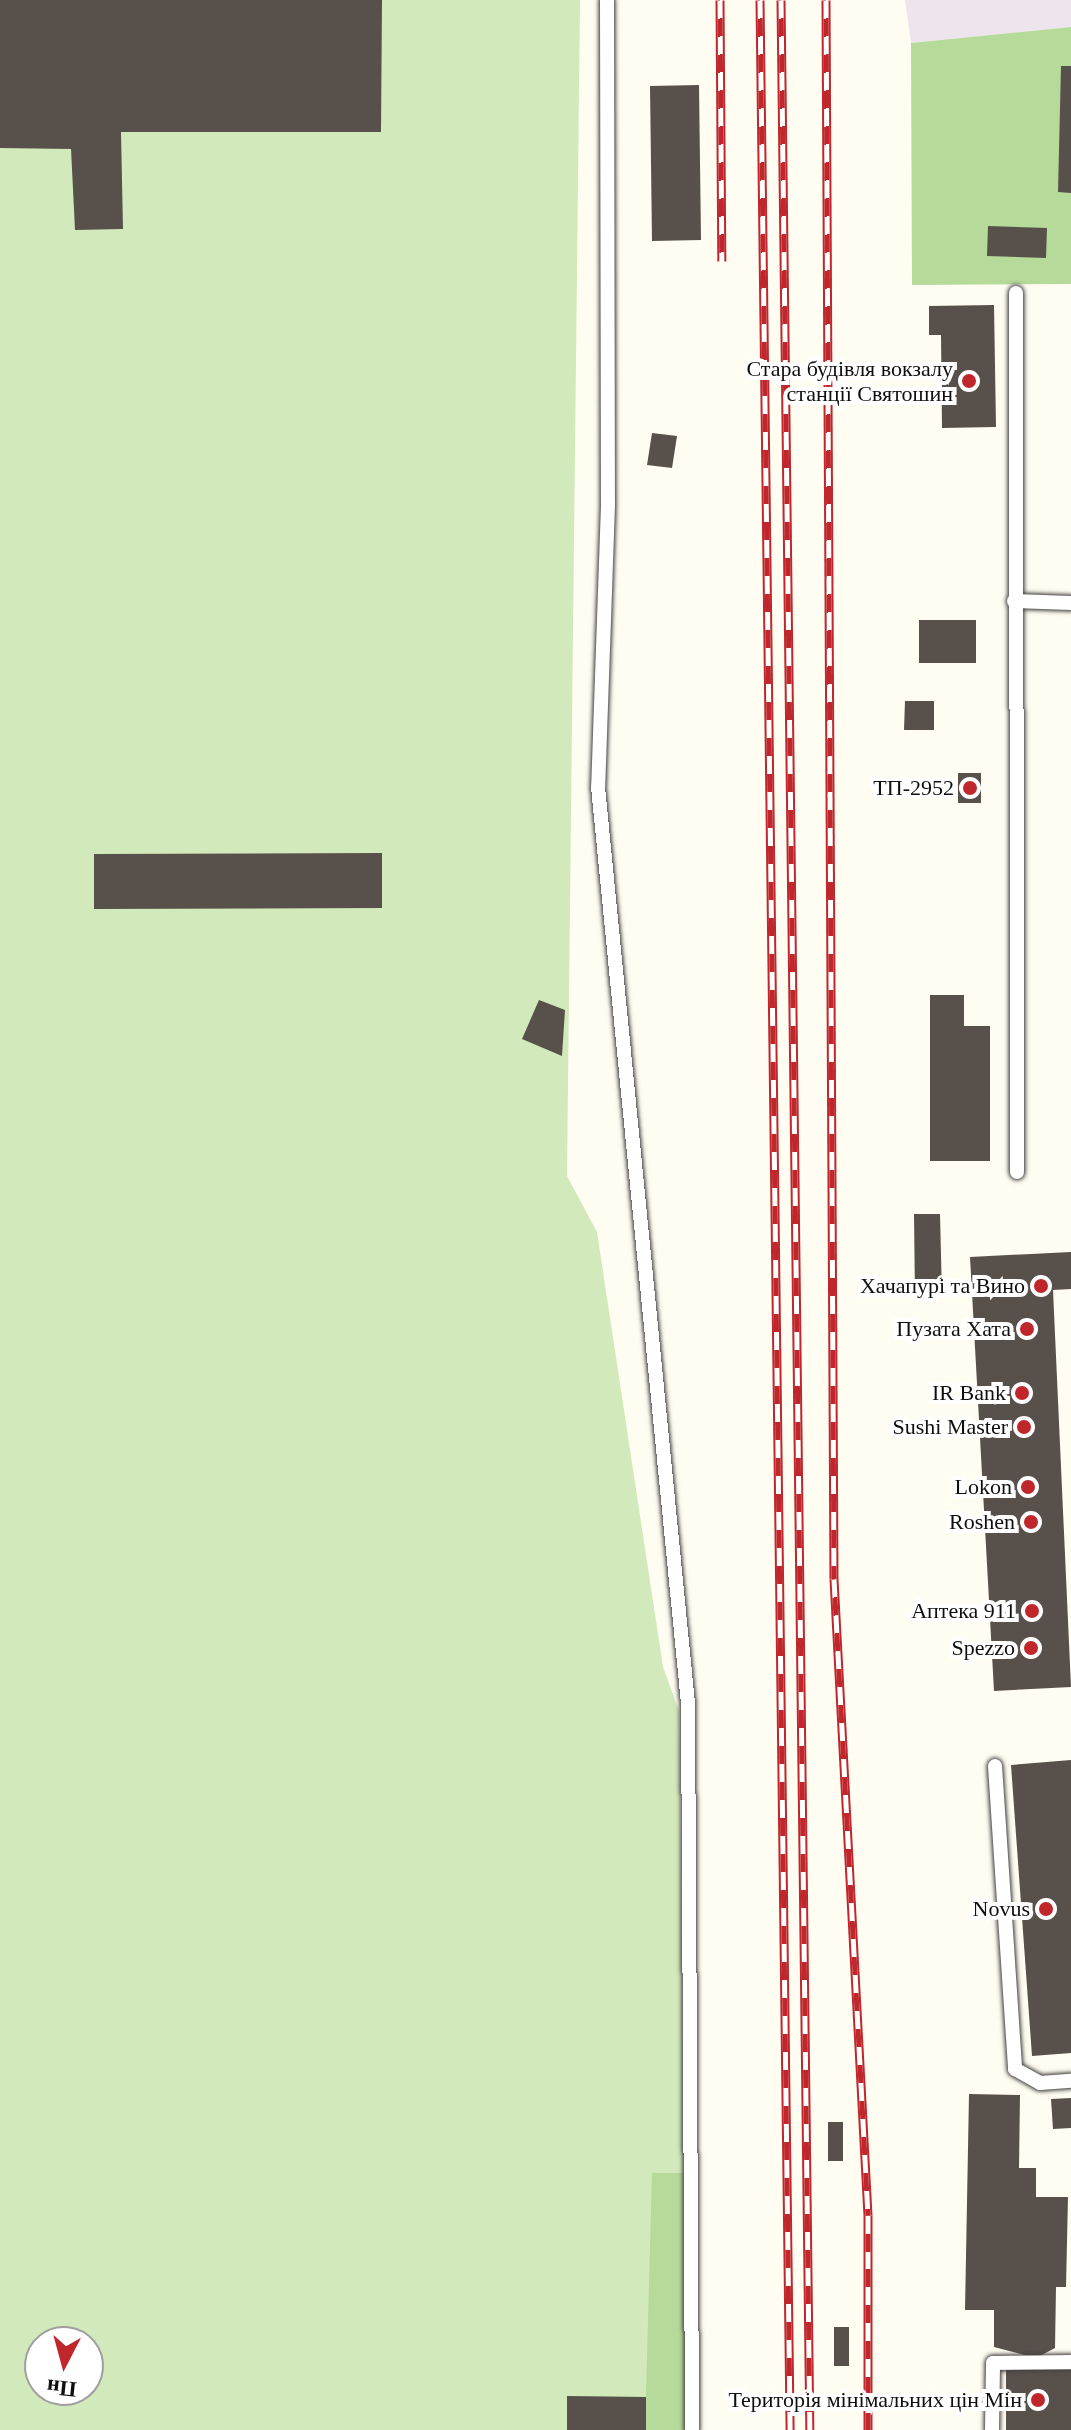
<!DOCTYPE html>
<html>
<head>
<meta charset="utf-8">
<style>
  body { margin:0 }
  #map { position:relative; width:1071px; height:2430px; overflow:hidden; background:#fffcf1; font-family:Georgia,serif }
  div>[style] { position:absolute }
  .industrial>* { inset:0; background:#ede4ed }
  .green>* { inset:0; background:#d2eabb }
  .forest>* { inset:0; background:#b6da9a }
  .building>* { inset:0; background:#58504b }
  .roads { filter:drop-shadow(0 0 2px #424242) drop-shadow(0 0 2px #424242) }
  .service>* { height:14px; margin:-7px; padding:0 7px; transform-origin:7px; border-radius:7px; background:#fff }
  .rail>* { height:9px; margin-top:-4.5px; transform-origin:0; background:repeating-linear-gradient(90deg,#fff 0 18px,#bf272c 0 36px); box-sizing:border-box; border-block:2px solid #bf272c }
  .dots>* { width:22px; height:22px; translate:-50% -50%; box-sizing:border-box; border:4px solid #fff; border-radius:50% }
  span { translate:-50% -50%; white-space:nowrap; text-align:center; line-height:1.15; -webkit-text-stroke:8px #fff; paint-order:stroke }
  .poi-label { font-size:22px; color:#0f0f0f }
  .right { translate:-100% -50%; text-align:right }
  .north { position:absolute; left:24px; top:2326px; width:80px; height:80px; box-sizing:border-box; background:#fff; border:2px solid #9f9f9f; border-radius:50%; rotate:186deg; font-size:22px; font-weight:700; line-height:32px; text-align:center; color:#0f0f0f }
  .north::after { content:''; display:block; margin:auto; width:28px; height:36px; background:#bf272c; clip-path:polygon(50% 0,100% 100%,50% 72%,0 100%) }
</style>
</head>
<body>
<div id="map">
  <div class="industrial">
    <div style="clip-path:polygon(905px 0,1071px 0,1071px 27px,911px 43px)"></div>
  </div>
  <div class="green">
    <div style="clip-path:polygon(evenodd,0 0,580px 0,567px 1176px,597px 1232px,663px 1667px,679px 1711px,687px 2430px,0 2430px,0 0,40px 2342px,88px 2342px,88px 2390px,40px 2390px,40px 2342px)"></div>
  </div>
  <div class="forest">
    <div style="clip-path:polygon(1071px 27px,1071px 284px,912px 285px,911px 43px)"></div>
    <div style="clip-path:polygon(652px 2173px,684px 2173px,687px 2430px,645px 2430px)"></div>
  </div>
  <div class="building">
    <div style="clip-path:polygon(0 0,382px 0,381px 132px,121px 132px,123px 229px,75px 230px,71px 149px,0 148px)"></div>
    <div style="clip-path:polygon(1061px 66px,1071px 66px,1071px 193px,1058px 192px)"></div>
    <div style="clip-path:polygon(699px 85px,701px 240px,652px 241px,650px 86px)"></div>
    <div style="clip-path:polygon(988px 226px,1047px 228px,1046px 258px,987px 256px)"></div>
    <div style="clip-path:polygon(994px 305px,996px 427px,942px 428px,941px 335px,929px 335px,929px 306px)"></div>
    <div style="clip-path:polygon(652px 433px,677px 436px,672px 468px,647px 465px)"></div>
    <div style="clip-path:polygon(919px 620px,976px 620px,976px 663px,919px 663px)"></div>
    <div style="clip-path:polygon(905px 701px,934px 701px,934px 730px,904px 730px)"></div>
    <div style="clip-path:polygon(958px 773px,981px 773px,981px 803px,958px 803px)"></div>
    <div style="clip-path:polygon(382px 853px,382px 908px,94px 909px,94px 854px)"></div>
    <div style="clip-path:polygon(930px 995px,964px 995px,964px 1026px,990px 1026px,990px 1161px,930px 1161px)"></div>
    <div style="clip-path:polygon(539px 1000px,565px 1010px,562px 1056px,522px 1039px)"></div>
    <div style="clip-path:polygon(914px 1214px,940px 1214px,942px 1296px,915px 1297px)"></div>
    <div style="clip-path:polygon(1071px 1252px,1071px 1289px,1053px 1290px,1071px 1687px,994px 1691px,970px 1257px)"></div>
    <div style="clip-path:polygon(1071px 1760px,1071px 2053px,1032px 2056px,1011px 1765px)"></div>
    <div style="clip-path:polygon(969px 2094px,1020px 2095px,1019px 2168px,1036px 2168px,1036px 2197px,1068px 2197px,1066px 2287px,1056px 2287px,1055px 2348px,1036px 2358px,994px 2347px,994px 2310px,965px 2310px)"></div>
    <div style="clip-path:polygon(1071px 2098px,1071px 2128px,1053px 2129px,1051px 2099px)"></div>
    <div style="clip-path:polygon(828px 2122px,843px 2122px,843px 2161px,828px 2161px)"></div>
    <div style="clip-path:polygon(834px 2327px,849px 2327px,849px 2366px,834px 2366px)"></div>
    <div style="clip-path:polygon(1006px 2370px,1071px 2370px,1071px 2430px,1006px 2430px)"></div>
    <div style="clip-path:polygon(567px 2396px,646px 2397px,646px 2430px,567px 2430px)"></div>
  </div>
  <div class="roads">
    <div class="service">
      <div style="left:607px;top:0;width:505px;rotate:89.89deg"></div>
      <div style="left:608px;top:505px;width:282px;rotate:92deg"></div>
      <div style="left:598px;top:787px;width:920px;rotate:84.39deg"></div>
      <div style="left:688px;top:1703px;width:727px;rotate:89.68deg"></div>
      <div style="left:1016px;top:293px;width:879px;rotate:89.93deg"></div>
      <div style="left:1014px;top:601px;width:57px;rotate:2deg"></div>
      <div style="left:995px;top:1766px;width:304px;rotate:86.2deg"></div>
      <div style="left:1015px;top:2069px;width:29px;rotate:29deg"></div>
      <div style="left:1040px;top:2083px;width:31px;rotate:-4deg"></div>
      <div style="left:992px;top:2430px;width:67px;rotate:-89.1deg"></div>
      <div style="left:993px;top:2363px;width:78px;rotate:-0.7deg"></div>
    </div>
  </div>
  <div class="rail">
    <div style="left:720px;top:0;width:261px;rotate:89.6deg"></div>
    <div style="left:760px;top:0;width:2430px;rotate:89.29deg"></div>
    <div style="left:781px;top:0;width:2430px;rotate:89.32deg"></div>
    <div style="left:826px;top:0;width:1579px;rotate:89.71deg"></div>
    <div style="left:834px;top:1579px;width:637px;rotate:86.94deg"></div>
    <div style="left:868px;top:2215px;width:215px;rotate:90deg"></div>
  </div>
  <div class="dots">
    <div style="left:969px;top:381px;background:#bf272c"></div>
    <div style="left:970px;top:788px;background:#bf272c"></div>
    <div style="left:1041px;top:1286px;background:#bf272c"></div>
    <div style="left:1027px;top:1329px;background:#bf272c"></div>
    <div style="left:1022px;top:1393px;background:#bf272c"></div>
    <div style="left:1024px;top:1427px;background:#bf272c"></div>
    <div style="left:1028px;top:1487px;background:#bf272c"></div>
    <div style="left:1031px;top:1522px;background:#bf272c"></div>
    <div style="left:1032px;top:1611px;background:#bf272c"></div>
    <div style="left:1031px;top:1648px;background:#bf272c"></div>
    <div style="left:1046px;top:1909px;background:#bf272c"></div>
    <div style="left:1038px;top:2400px;background:#bf272c"></div>
  </div>
  <div class="poi-label">
    <span class="right" style="left:953px;top:381px">Стара будівля вокзалу<br>станції Святошин</span>
    <span class="right" style="left:954px;top:788px">ТП-2952</span>
    <span class="right" style="left:1025px;top:1286px">Хачапурі та Вино</span>
    <span class="right" style="left:1011px;top:1329px">Пузата Хата</span>
    <span class="right" style="left:1006px;top:1393px">IR Bank</span>
    <span class="right" style="left:1008px;top:1427px">Sushi Master</span>
    <span class="right" style="left:1012px;top:1487px">Lokon</span>
    <span class="right" style="left:1015px;top:1522px">Roshen</span>
    <span class="right" style="left:1016px;top:1611px">Аптека 911</span>
    <span class="right" style="left:1015px;top:1648px">Spezzo</span>
    <span class="right" style="left:1030px;top:1909px">Novus</span>
    <span class="right" style="left:1022px;top:2400px">Територія мінімальних цін Мін</span>
  </div>
  <div class="north">Пн</div>
</div>
</body>
</html>
